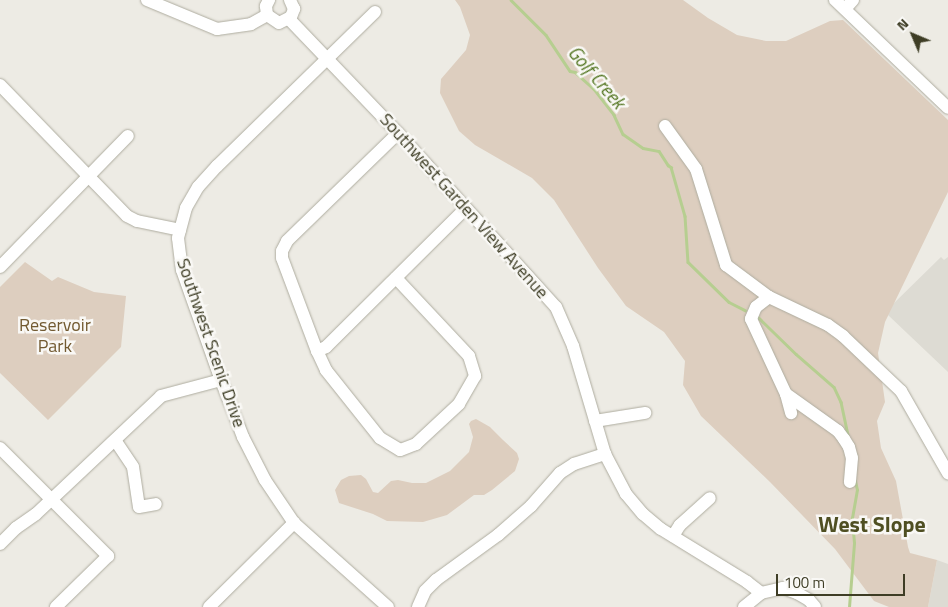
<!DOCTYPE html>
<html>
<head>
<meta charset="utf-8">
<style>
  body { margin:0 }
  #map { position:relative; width:948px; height:607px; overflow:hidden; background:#edebe4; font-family:"Titillium Web",sans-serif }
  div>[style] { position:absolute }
  .built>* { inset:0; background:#dddbd3 }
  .green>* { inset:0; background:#ddcebf }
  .stream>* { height:2.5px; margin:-1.25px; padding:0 1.25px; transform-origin:1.25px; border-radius:1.25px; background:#b6ce90 }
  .roads { filter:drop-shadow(0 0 1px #aeac9f) drop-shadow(0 0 1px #aeac9f) }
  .minor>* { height:12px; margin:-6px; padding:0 6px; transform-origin:6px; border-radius:6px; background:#fff }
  span { translate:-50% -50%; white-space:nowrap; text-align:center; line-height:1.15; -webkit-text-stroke:5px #f9f8f5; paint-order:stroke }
  .street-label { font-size:18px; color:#3e3d25 }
  .park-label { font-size:18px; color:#725a31 }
  .water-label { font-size:19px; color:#547622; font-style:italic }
  .district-label { font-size:22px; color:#4f4f22; font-weight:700 }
  .north { position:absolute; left:888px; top:10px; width:50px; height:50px; -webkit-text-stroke:4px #f9f8f5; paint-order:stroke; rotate:315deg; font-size:14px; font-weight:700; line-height:20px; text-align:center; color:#3e3d25 }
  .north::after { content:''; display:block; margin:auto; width:18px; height:22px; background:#3e3d25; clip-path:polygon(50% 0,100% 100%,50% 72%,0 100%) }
  .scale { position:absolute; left:776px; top:574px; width:129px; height:22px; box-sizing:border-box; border:2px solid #3e3d25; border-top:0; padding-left:6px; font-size:15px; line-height:18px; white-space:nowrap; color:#3e3d25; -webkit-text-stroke:4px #f9f8f5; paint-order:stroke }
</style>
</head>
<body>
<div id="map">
  <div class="built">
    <div style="clip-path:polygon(941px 257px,944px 260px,948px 257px,948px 372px,888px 315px,893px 304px)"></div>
    <div style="clip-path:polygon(937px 560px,948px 564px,948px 607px,928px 607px)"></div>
  </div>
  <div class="green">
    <div style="clip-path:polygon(455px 0,683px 0,708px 18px,737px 35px,766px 41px,786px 41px,830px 21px,843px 20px,948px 120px,948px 192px,885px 322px,878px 353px,885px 402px,877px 421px,881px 448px,896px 481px,908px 547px,910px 553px,937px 560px,928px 607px,889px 607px,874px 601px,835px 549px,770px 482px,701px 416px,683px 385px,685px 361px,664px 332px,626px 306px,598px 268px,554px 200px,532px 178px,475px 145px,459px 131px,440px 93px,441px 79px,466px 50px,470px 35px,460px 7px)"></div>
    <div style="clip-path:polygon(25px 262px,52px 281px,58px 277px,94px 292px,126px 296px,121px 347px,48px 420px,0 373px,0 287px)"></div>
    <div style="clip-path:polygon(476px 419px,490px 427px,503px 440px,517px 453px,519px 459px,515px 471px,492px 490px,484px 495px,474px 495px,447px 515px,423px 522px,387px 521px,373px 514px,339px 503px,335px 490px,341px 480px,349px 476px,361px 475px,366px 479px,373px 492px,378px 493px,391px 481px,398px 480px,412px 483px,426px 483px,450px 471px,469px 452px,473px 437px,469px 424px,471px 421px)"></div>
  </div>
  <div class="stream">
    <div style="left:511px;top:0;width:49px;rotate:45deg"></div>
    <div style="left:546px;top:35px;width:43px;rotate:56.3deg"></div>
    <div style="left:570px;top:71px;width:5px;rotate:11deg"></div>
    <div style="left:575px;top:72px;width:25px;rotate:42deg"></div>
    <div style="left:594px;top:89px;width:33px;rotate:52deg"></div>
    <div style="left:614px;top:115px;width:21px;rotate:65deg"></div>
    <div style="left:623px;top:134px;width:24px;rotate:35deg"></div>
    <div style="left:643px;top:148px;width:16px;rotate:11deg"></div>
    <div style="left:659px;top:151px;width:17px;rotate:57deg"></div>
    <div style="left:668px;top:165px;width:4px;rotate:34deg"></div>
    <div style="left:671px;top:167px;width:51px;rotate:74.1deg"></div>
    <div style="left:685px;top:216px;width:46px;rotate:86.3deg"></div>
    <div style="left:688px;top:262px;width:57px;rotate:44.3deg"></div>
    <div style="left:729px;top:302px;width:18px;rotate:27deg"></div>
    <div style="left:758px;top:317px;width:53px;rotate:44.2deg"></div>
    <div style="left:796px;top:354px;width:50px;rotate:41deg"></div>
    <div style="left:834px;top:387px;width:17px;rotate:65deg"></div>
    <div style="left:841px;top:402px;width:34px;rotate:78deg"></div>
    <div style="left:849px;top:607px;width:64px;rotate:-85.5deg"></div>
    <div style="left:854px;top:543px;width:25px;rotate:-95deg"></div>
    <div style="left:852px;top:518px;width:28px;rotate:-80deg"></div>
    <div style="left:857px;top:490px;width:9px;rotate:-103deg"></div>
  </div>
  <div class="roads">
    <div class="minor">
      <div style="left:147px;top:0;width:76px;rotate:22.5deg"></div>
      <div style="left:217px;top:29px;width:34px;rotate:-8deg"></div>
      <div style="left:251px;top:24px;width:18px;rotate:-29deg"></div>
      <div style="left:269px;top:0;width:7px;rotate:117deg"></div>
      <div style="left:266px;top:6px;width:9px;rotate:84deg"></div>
      <div style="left:267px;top:15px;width:14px;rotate:34deg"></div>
      <div style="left:279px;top:23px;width:13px;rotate:-27deg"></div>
      <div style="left:291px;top:17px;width:9px;rotate:-69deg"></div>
      <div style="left:294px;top:9px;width:10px;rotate:-114deg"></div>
      <div style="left:835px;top:0;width:156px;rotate:43.7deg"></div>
      <div style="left:845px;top:9px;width:12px;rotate:-48deg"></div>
      <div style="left:375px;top:12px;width:221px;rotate:135.7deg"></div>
      <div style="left:217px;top:166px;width:28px;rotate:132deg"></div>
      <div style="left:198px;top:187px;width:24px;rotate:120deg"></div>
      <div style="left:186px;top:208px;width:31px;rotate:105deg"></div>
      <div style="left:178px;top:238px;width:32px;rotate:83deg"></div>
      <div style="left:182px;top:270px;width:117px;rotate:70.5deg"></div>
      <div style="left:221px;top:380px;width:61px;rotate:68.9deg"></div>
      <div style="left:243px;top:437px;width:48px;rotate:62.9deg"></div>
      <div style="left:265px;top:480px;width:52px;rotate:56deg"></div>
      <div style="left:294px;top:523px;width:126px;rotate:41.8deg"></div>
      <div style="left:289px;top:19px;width:158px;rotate:46.3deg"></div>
      <div style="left:398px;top:133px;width:235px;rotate:47.8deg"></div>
      <div style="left:556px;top:307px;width:43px;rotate:66.4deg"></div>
      <div style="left:573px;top:346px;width:113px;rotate:73.5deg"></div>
      <div style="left:605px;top:454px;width:45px;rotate:62.3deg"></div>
      <div style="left:626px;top:494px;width:26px;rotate:50deg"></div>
      <div style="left:643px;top:514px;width:23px;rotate:40deg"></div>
      <div style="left:661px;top:529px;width:101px;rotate:31.6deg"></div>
      <div style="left:747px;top:582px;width:18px;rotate:38deg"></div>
      <div style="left:0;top:85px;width:182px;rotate:45.9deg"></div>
      <div style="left:127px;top:216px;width:11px;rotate:27deg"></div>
      <div style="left:137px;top:221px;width:44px;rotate:11.8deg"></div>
      <div style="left:665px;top:126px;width:53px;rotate:54.2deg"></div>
      <div style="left:696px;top:169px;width:101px;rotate:72.6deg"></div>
      <div style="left:726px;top:265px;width:54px;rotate:36.7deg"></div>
      <div style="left:769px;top:297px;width:65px;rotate:25.4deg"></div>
      <div style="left:828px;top:325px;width:19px;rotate:36deg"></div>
      <div style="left:843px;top:336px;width:80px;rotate:43.5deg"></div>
      <div style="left:901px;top:391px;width:95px;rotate:60.2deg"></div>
      <div style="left:0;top:267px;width:183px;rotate:-45.7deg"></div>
      <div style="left:396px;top:278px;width:107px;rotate:46.9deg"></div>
      <div style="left:469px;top:356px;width:21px;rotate:73deg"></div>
      <div style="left:475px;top:376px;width:32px;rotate:120deg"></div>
      <div style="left:459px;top:404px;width:59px;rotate:137.1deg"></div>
      <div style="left:416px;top:444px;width:17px;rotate:159deg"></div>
      <div style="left:400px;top:450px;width:23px;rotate:-149deg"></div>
      <div style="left:380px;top:438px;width:87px;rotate:-128.5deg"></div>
      <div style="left:326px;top:370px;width:21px;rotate:-115deg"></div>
      <div style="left:317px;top:351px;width:99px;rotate:-110.6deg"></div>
      <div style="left:282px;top:258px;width:7px;rotate:-90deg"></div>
      <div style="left:282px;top:251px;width:11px;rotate:-63deg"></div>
      <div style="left:287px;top:241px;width:155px;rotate:-44.2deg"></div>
      <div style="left:769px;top:297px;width:16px;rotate:142deg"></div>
      <div style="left:756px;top:307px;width:13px;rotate:113deg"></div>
      <div style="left:751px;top:319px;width:83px;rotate:65deg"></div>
      <div style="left:786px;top:394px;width:20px;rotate:75deg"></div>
      <div style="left:317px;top:351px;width:10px;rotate:-24deg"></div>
      <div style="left:326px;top:347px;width:197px;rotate:-44.8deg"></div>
      <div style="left:786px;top:394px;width:64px;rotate:35.4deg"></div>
      <div style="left:838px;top:431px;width:10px;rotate:53deg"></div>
      <div style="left:844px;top:439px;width:9px;rotate:58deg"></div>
      <div style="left:849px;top:447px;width:11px;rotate:75deg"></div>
      <div style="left:852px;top:458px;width:24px;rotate:95deg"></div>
      <div style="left:595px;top:421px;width:51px;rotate:-9.1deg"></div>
      <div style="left:115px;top:440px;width:32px;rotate:56deg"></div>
      <div style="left:133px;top:467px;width:40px;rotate:81.5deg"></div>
      <div style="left:139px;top:507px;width:17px;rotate:-10deg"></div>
      <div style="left:0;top:448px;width:153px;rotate:45deg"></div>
      <div style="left:108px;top:556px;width:73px;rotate:135.6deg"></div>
      <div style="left:673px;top:536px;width:13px;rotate:-58deg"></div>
      <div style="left:680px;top:525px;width:40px;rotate:-42deg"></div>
      <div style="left:0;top:544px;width:23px;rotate:-45deg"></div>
      <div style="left:16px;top:528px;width:24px;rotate:-35deg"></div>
      <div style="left:36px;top:514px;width:172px;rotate:-43.3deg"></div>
      <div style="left:161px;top:396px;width:62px;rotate:-14.9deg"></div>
      <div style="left:209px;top:607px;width:120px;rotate:-44.7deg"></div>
      <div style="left:418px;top:607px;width:17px;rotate:-66deg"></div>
      <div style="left:425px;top:591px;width:16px;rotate:-45deg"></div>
      <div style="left:436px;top:580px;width:77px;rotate:-36deg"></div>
      <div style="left:498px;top:535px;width:44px;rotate:-41.3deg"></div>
      <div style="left:531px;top:506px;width:44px;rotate:-48.7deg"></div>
      <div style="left:560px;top:473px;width:17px;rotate:-33deg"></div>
      <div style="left:574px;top:464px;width:33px;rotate:-18deg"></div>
      <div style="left:744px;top:607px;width:22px;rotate:-39deg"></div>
      <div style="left:761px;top:593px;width:23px;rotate:-13deg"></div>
      <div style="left:783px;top:588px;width:15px;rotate:20deg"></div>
      <div style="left:797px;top:593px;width:14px;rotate:30deg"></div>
      <div style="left:809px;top:600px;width:9px;rotate:49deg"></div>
    </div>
  </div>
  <div class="street-label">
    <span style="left:464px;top:206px;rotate:48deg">Southwest Garden View Avenue</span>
    <span style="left:211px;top:343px;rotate:71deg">Southwest Scenic Drive</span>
  </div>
  <div class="park-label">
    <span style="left:55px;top:336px">Reservoir<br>Park</span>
  </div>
  <div class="water-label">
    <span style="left:597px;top:77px;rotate:49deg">Golf Creek</span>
  </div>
  <div class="district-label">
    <span style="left:872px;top:525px">West Slope</span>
  </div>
  <div class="north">N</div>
  <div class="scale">100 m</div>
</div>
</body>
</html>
